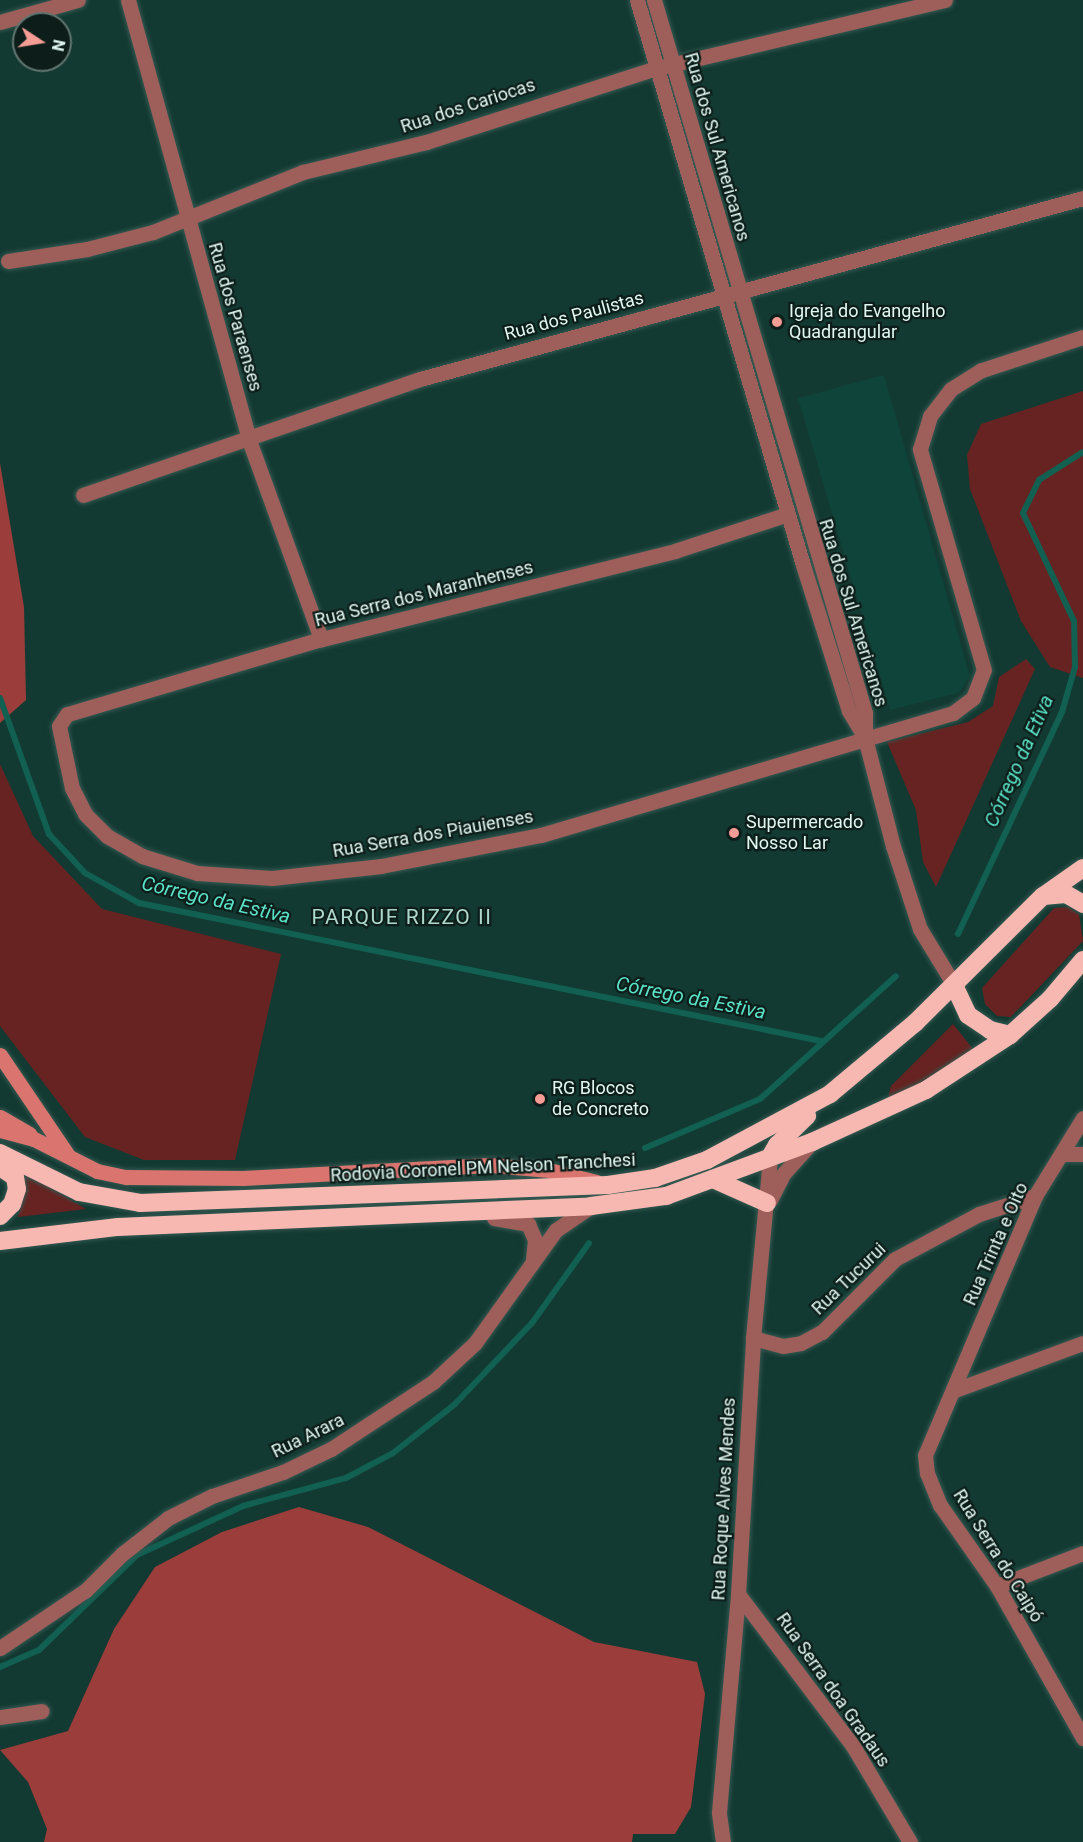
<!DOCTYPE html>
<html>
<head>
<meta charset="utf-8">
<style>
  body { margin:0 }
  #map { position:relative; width:1083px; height:1842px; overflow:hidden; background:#133a32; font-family:Roboto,sans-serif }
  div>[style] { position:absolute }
  .built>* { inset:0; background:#0f443a }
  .green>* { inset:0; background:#672321 }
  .forest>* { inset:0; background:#9b3d3a }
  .stream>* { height:6px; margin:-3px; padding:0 3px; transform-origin:3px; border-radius:3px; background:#116052 }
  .roads { filter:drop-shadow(0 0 2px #345851) drop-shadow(0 0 2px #345851) }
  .street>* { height:15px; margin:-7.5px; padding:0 7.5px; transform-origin:7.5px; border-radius:7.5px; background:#9e5e5a }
  .secondary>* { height:15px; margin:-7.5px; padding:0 7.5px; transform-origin:7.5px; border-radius:7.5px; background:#d9756e }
  .highway>* { height:18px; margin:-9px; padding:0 9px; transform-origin:9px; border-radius:9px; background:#f8b8b2 }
  .dots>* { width:16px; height:16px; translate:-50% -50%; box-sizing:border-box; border:3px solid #0d1e1a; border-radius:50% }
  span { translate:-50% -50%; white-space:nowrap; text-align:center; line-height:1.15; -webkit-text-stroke:4.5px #0d1e1a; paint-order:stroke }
  .street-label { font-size:18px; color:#e1f7f1 }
  .poi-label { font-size:18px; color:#e1f7f1 }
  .left { translate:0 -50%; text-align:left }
  .water-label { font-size:20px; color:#59e2c6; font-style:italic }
  .quarter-label { font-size:21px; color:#aed8cd; letter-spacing:1.5px }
  .north { position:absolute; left:12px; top:12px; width:60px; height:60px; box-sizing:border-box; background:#0d1e1a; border:2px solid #627570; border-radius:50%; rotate:102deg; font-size:16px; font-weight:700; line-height:24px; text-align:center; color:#e1f7f1 }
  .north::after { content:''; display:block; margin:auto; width:21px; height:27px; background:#f59c95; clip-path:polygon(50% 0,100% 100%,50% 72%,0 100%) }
</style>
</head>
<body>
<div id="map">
  <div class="built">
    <div style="clip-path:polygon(884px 375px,970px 676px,959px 693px,890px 710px,798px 398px)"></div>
  </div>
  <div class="green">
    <div style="clip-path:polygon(1083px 391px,1083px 678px,1050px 667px,1021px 621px,970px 489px,967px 455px,981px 424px)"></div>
    <div style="clip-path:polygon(1026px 659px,1035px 669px,936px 887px,923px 862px,916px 810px,887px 742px,968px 722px,993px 706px,999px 677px)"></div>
    <div style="clip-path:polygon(0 764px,33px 836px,102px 909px,281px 954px,235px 1160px,144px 1160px,85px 1137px,0 1026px)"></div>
    <div style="clip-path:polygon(1068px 907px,1079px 914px,1083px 941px,1011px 1017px,997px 1016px,985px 1004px,982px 988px,1054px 908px)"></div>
    <div style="clip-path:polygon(953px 1024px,973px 1049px,948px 1071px,887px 1101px,891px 1086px)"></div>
    <div style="clip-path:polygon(21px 1171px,59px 1193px,86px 1209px,18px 1217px,25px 1187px)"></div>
  </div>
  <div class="forest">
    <div style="clip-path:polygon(0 463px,24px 607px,26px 700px,0 723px)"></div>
    <div style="clip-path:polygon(299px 1507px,368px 1527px,594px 1642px,697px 1662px,705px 1694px,691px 1807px,675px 1834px,633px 1834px,632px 1842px,44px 1842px,47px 1829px,28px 1782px,0 1750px,68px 1731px,114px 1629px,155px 1567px,222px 1532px)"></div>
  </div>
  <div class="stream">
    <div style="left:0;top:698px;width:145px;rotate:70.2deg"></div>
    <div style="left:49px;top:834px;width:53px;rotate:47.3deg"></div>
    <div style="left:85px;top:873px;width:62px;rotate:29.1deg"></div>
    <div style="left:139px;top:903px;width:696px;rotate:11.44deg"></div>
    <div style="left:958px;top:934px;width:245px;rotate:-64.9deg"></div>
    <div style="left:1062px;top:712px;width:47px;rotate:-73.9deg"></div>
    <div style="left:1075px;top:667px;width:46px;rotate:-91.2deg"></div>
    <div style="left:1074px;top:621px;width:119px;rotate:-115.3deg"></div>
    <div style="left:1023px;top:513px;width:37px;rotate:-64deg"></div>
    <div style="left:1039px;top:480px;width:52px;rotate:-32.5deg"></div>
    <div style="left:645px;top:1148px;width:125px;rotate:-23.1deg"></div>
    <div style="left:760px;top:1099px;width:183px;rotate:-42.1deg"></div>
    <div style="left:0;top:1667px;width:43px;rotate:-23.6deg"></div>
    <div style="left:39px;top:1650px;width:136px;rotate:-44.1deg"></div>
    <div style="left:137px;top:1555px;width:117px;rotate:-24.8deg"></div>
    <div style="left:243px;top:1506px;width:107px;rotate:-15.2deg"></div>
    <div style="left:346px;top:1478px;width:53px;rotate:-28deg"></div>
    <div style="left:393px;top:1453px;width:79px;rotate:-38.3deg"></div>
    <div style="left:455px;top:1404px;width:112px;rotate:-46.5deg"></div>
    <div style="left:532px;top:1323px;width:98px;rotate:-54.5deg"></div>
  </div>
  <div class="roads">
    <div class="street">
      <div style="left:128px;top:0;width:456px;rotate:74.6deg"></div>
      <div style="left:249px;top:440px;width:212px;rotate:70.1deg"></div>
      <div style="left:637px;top:0;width:589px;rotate:73.63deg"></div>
      <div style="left:803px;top:565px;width:153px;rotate:72.5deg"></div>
      <div style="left:849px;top:711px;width:31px;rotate:59deg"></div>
      <div style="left:654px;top:0;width:744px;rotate:73.51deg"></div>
      <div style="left:865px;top:713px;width:25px;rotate:90deg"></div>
      <div style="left:865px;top:738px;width:112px;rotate:75.5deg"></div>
      <div style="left:893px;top:846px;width:87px;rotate:72deg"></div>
      <div style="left:920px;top:929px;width:66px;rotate:58.7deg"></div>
      <div style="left:0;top:22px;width:81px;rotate:-15.8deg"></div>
      <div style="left:8px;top:261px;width:80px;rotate:-8.6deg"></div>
      <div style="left:87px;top:249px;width:68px;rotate:-14.4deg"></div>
      <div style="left:153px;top:232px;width:162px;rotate:-21.8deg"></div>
      <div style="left:303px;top:172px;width:127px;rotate:-13.7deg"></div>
      <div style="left:426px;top:142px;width:243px;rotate:-17.8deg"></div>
      <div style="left:657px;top:68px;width:296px;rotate:-13.3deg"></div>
      <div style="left:83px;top:495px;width:356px;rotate:-19deg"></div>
      <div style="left:420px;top:379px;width:687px;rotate:-15.27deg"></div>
      <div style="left:788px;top:514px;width:119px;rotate:161.9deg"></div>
      <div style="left:675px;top:551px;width:365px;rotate:166deg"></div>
      <div style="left:321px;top:639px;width:265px;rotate:163.5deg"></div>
      <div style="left:67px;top:714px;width:14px;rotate:124deg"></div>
      <div style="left:59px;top:726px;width:63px;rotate:78.2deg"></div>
      <div style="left:72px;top:788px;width:29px;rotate:63deg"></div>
      <div style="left:85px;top:814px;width:31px;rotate:45deg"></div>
      <div style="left:107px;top:836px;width:40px;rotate:29.7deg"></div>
      <div style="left:142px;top:856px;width:58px;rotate:17.2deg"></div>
      <div style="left:197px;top:873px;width:75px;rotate:3.8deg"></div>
      <div style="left:272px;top:878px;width:110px;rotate:-6.3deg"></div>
      <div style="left:381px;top:866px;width:163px;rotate:-11deg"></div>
      <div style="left:541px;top:835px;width:430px;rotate:-16.5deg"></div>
      <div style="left:953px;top:713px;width:25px;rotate:-37deg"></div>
      <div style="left:973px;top:698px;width:30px;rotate:-69deg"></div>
      <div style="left:984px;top:670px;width:230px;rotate:-106.2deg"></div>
      <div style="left:920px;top:449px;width:34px;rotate:-73deg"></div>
      <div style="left:930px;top:416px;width:34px;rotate:-52deg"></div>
      <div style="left:951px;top:389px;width:36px;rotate:-32deg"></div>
      <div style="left:982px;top:370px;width:106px;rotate:-18.1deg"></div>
      <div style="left:1083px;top:1118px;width:92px;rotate:121.6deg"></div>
      <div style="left:1035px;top:1196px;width:281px;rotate:113deg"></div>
      <div style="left:925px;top:1455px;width:18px;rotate:84deg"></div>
      <div style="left:927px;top:1473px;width:35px;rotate:68deg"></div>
      <div style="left:940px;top:1505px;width:99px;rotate:54.9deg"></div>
      <div style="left:997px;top:1586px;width:175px;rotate:60.5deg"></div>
      <div style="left:1063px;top:1154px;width:20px"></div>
      <div style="left:770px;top:1200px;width:30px;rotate:-63deg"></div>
      <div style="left:784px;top:1173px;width:39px;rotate:-48deg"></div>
      <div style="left:494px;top:1218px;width:35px;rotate:10deg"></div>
      <div style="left:528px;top:1224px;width:17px;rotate:66deg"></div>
      <div style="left:535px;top:1240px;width:19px;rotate:96deg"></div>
      <div style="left:753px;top:1338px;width:31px;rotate:15deg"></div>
      <div style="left:783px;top:1346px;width:18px;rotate:-9deg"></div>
      <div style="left:801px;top:1343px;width:24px;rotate:-28deg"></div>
      <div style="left:822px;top:1332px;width:103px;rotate:-45deg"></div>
      <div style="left:895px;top:1259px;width:95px;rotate:-28.2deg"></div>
      <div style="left:979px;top:1214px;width:59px;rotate:-17.8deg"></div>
      <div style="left:955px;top:1390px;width:136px;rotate:-20.2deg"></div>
      <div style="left:997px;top:1586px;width:92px;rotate:-21deg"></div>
      <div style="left:738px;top:1594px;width:191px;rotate:52.9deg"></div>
      <div style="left:853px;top:1746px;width:112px;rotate:59.3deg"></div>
      <div style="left:0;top:1648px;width:104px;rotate:-34deg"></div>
      <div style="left:86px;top:1590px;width:51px;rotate:-45deg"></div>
      <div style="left:122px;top:1554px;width:58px;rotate:-38deg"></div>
      <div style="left:168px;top:1518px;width:49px;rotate:-26.6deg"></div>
      <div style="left:212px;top:1496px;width:75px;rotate:-18.7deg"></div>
      <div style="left:283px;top:1472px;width:53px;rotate:-25.6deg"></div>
      <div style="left:331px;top:1449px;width:122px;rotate:-33.3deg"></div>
      <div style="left:433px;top:1382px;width:57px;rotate:-42.9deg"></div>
      <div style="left:475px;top:1343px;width:139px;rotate:-54.4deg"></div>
      <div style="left:556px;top:1230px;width:42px;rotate:-34.4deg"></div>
      <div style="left:0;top:1717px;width:42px;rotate:-8.1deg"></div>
      <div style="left:723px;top:1842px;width:30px;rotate:-98deg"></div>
      <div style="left:719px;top:1812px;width:219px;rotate:-85deg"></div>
      <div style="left:738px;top:1594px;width:256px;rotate:-86.6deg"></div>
      <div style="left:753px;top:1338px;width:182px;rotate:-84.6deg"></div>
    </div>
    <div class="secondary">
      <div style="left:0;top:1055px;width:120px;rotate:55.9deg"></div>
      <div style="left:0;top:1117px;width:34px;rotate:30deg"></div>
      <div style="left:0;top:1130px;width:35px;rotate:15deg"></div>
      <div style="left:34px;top:1139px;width:71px;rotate:26.9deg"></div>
      <div style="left:97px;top:1171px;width:30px;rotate:12deg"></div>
      <div style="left:126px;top:1177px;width:117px;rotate:0.5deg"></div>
      <div style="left:243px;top:1178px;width:247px;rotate:-3deg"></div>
      <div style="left:490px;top:1165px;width:59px;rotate:4.8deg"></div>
      <div style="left:549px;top:1170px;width:49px;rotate:14.3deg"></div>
    </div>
    <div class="highway">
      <div style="left:1043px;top:896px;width:23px;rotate:-5deg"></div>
      <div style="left:1066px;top:894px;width:20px;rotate:30deg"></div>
      <div style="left:954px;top:985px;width:33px;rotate:65deg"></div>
      <div style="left:968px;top:1015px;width:27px;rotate:34deg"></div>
      <div style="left:990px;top:1030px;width:21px;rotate:14deg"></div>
      <div style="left:0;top:1153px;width:88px;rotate:26.3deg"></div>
      <div style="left:79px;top:1192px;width:62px;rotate:10.2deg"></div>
      <div style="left:140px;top:1203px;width:468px;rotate:-2.2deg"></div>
      <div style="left:608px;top:1185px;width:48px;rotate:-8.5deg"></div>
      <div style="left:655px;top:1178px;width:55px;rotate:-19.1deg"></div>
      <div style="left:707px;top:1160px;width:140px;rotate:-28.2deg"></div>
      <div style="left:830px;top:1094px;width:111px;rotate:-39.9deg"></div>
      <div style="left:915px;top:1023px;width:180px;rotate:-44.8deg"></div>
      <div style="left:1043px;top:896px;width:49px;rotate:-35deg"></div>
      <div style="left:770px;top:1157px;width:14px;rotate:-60deg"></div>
      <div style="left:777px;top:1145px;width:42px;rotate:-44deg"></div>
      <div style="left:0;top:1167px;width:18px;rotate:34deg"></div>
      <div style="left:15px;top:1177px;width:12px;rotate:81deg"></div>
      <div style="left:17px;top:1189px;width:16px;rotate:108deg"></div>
      <div style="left:12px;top:1204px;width:17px;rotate:135deg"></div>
      <div style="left:713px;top:1179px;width:59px;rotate:24deg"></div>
      <div style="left:0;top:1241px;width:119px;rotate:-6.8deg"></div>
      <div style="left:118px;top:1227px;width:473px;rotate:-2.5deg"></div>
      <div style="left:591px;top:1206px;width:76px;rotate:-7.6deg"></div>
      <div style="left:666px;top:1196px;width:156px;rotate:-20.3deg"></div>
      <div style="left:812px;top:1142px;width:125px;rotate:-24.5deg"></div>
      <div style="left:926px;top:1090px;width:100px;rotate:-33.2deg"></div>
      <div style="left:1010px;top:1035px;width:54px;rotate:-42deg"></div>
      <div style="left:1050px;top:999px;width:51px;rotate:-49.8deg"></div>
    </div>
  </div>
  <div class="dots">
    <div style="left:777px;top:322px;background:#f59c95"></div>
    <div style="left:734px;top:833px;background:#f59c95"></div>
    <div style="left:540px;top:1099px;background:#f59c95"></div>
  </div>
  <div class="street-label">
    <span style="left:468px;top:106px;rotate:-18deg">Rua dos Cariocas</span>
    <span style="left:717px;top:147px;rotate:74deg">Rua dos Sul Americanos</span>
    <span style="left:574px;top:316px;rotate:-15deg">Rua dos Paulistas</span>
    <span style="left:235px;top:317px;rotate:74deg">Rua dos Paraenses</span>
    <span style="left:424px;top:594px;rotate:-14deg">Rua Serra dos Maranhenses</span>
    <span style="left:853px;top:613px;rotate:73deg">Rua dos Sul Americanos</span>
    <span style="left:433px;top:834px;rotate:-10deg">Rua Serra dos Piauienses</span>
    <span style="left:483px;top:1168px;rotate:-3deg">Rodovia Coronel PM Nelson Tranchesi</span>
    <span style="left:996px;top:1244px;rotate:-66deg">Rua Trinta e Oito</span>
    <span style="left:849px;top:1279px;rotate:-44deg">Rua Tucurui</span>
    <span style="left:308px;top:1436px;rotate:-26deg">Rua Arara</span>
    <span style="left:724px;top:1499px;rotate:-87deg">Rua Roque Alves Mendes</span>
    <span style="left:998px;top:1556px;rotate:58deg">Rua Serra do Caipó</span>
    <span style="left:833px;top:1690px;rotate:55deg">Rua Serra doa Gradaus</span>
  </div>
  <div class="poi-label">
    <span class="left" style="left:789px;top:322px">Igreja do Evangelho<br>Quadrangular</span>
    <span class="left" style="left:746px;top:833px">Supermercado<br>Nosso Lar</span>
    <span class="left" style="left:552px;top:1099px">RG Blocos<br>de Concreto</span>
  </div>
  <div class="water-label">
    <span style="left:1019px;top:761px;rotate:-66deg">Córrego da Etiva</span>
    <span style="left:216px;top:900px;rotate:13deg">Córrego da Estiva</span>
    <span style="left:691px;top:998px;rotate:11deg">Córrego da Estiva</span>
  </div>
  <div class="quarter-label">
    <span style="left:402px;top:917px">PARQUE RIZZO II</span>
  </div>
  <div class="north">N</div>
</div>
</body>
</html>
